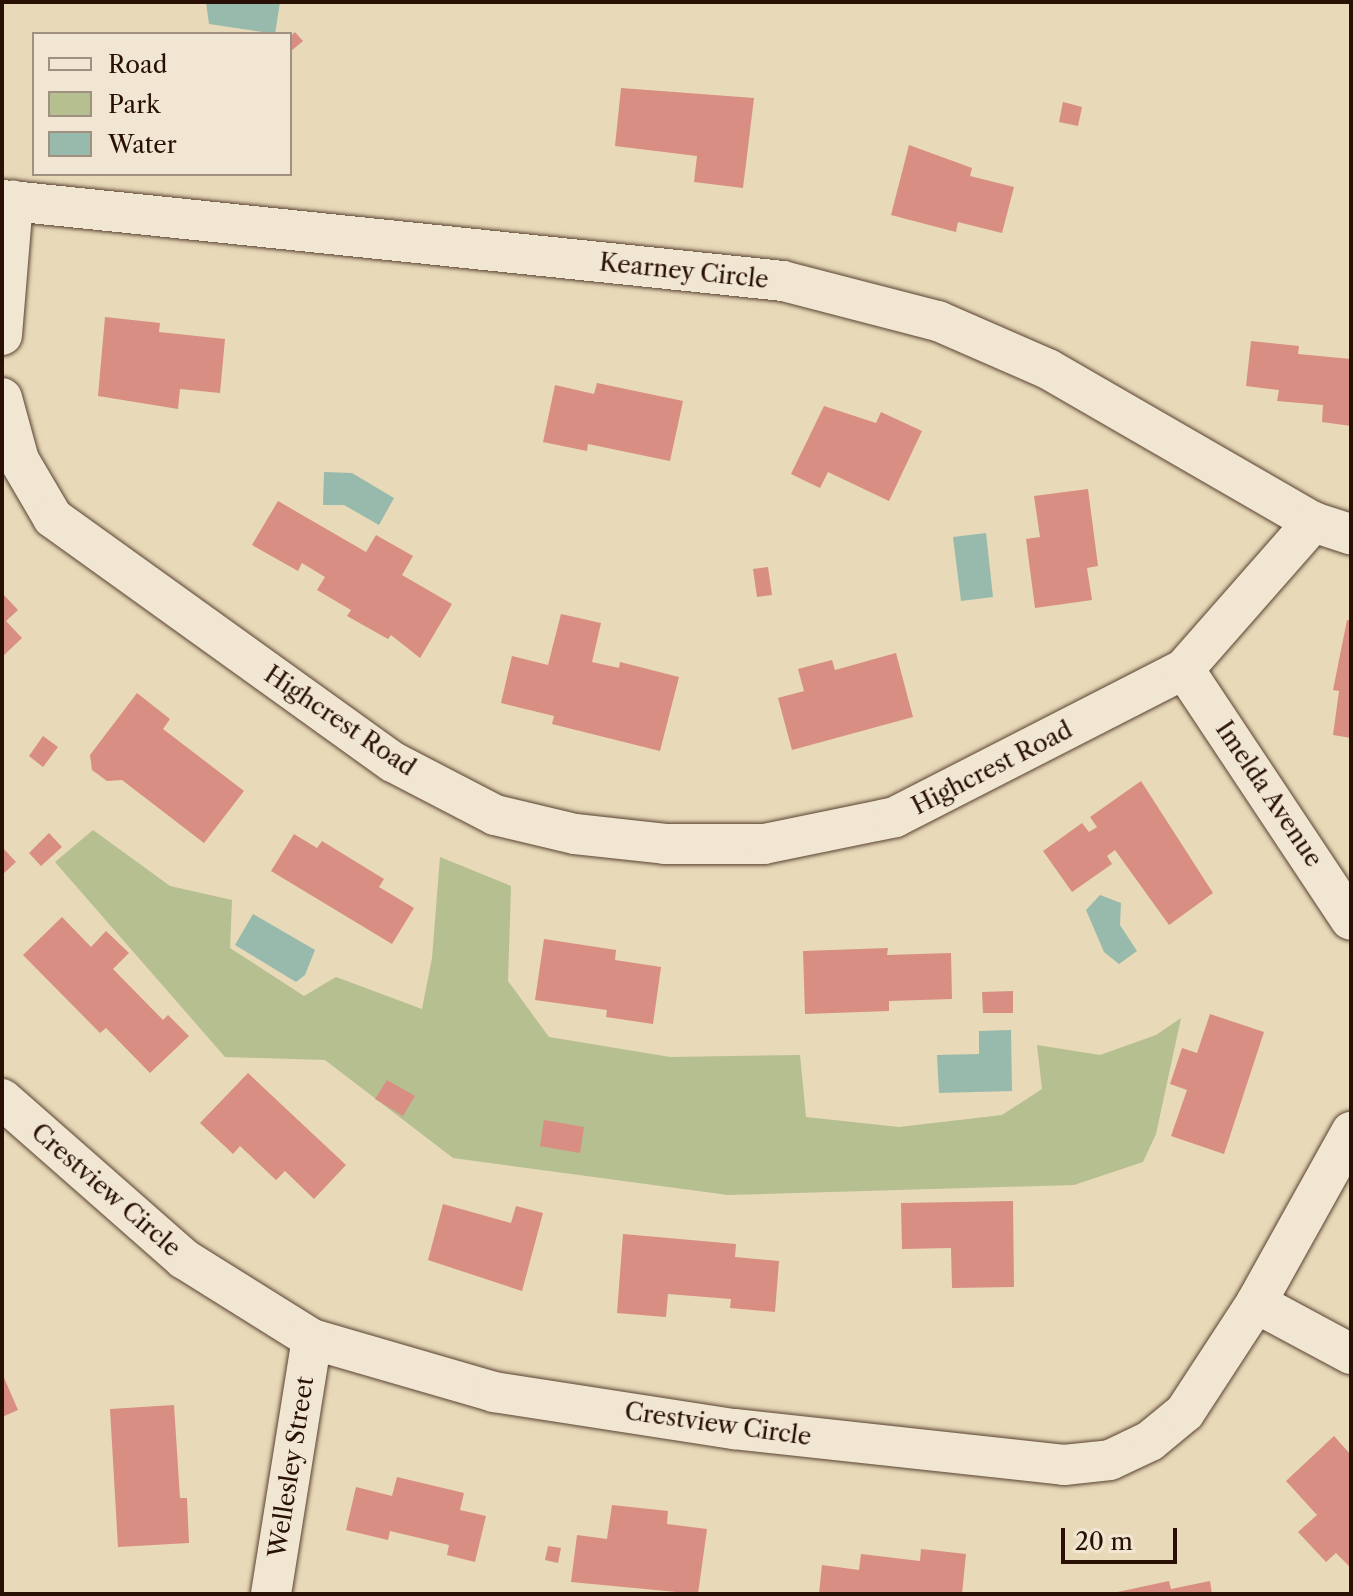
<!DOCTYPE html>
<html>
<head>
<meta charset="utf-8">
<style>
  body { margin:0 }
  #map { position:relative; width:1353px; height:1596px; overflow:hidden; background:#e8d9b8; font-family:"Libre Caslon Text",serif }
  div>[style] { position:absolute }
  .green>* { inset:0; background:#b5bf90 }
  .water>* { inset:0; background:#97baac }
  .building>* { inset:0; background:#d88e82 }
  .roads { filter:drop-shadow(0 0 2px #594232) drop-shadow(0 0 2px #594232) }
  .minor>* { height:40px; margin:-20px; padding:0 20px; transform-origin:20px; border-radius:20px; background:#f0e6d1 }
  span { translate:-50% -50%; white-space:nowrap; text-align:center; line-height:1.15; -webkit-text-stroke:6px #f0e6d1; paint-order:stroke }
  .street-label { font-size:24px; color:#291005 }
  .frame { position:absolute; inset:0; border:4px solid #291005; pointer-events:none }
  .legend { position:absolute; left:32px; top:32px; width:260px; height:144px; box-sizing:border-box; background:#f0e6d1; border:2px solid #a0907f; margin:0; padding:10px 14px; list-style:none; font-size:24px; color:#291005 }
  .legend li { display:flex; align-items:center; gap:16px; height:40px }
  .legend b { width:40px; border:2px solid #a0907f }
  .scale { position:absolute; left:1061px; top:1528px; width:116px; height:36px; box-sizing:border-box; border:4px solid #291005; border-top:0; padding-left:10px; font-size:24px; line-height:28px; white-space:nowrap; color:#291005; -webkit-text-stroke:6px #f0e6d1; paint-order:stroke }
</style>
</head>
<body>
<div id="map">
  <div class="green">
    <div style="clip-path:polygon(93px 830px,170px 886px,232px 900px,230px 948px,304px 996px,336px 977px,422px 1009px,432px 958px,440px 857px,511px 886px,508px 981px,549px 1037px,670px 1057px,800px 1055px,806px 1117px,899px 1127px,1002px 1115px,1042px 1089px,1037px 1045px,1100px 1055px,1156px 1035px,1181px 1018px,1156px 1134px,1143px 1162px,1074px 1185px,728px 1195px,453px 1158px,325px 1060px,225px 1057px,55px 862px)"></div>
  </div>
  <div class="water">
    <div style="clip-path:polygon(206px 2px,280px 2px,275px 34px,209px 24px)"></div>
    <div style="clip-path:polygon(324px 472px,352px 473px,394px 498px,379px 525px,344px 505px,323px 505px)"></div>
    <div style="clip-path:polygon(986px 533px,993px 597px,961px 601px,953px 537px)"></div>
    <div style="clip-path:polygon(1100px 895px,1121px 903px,1120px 925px,1137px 951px,1119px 964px,1104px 952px,1086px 910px)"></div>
    <div style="clip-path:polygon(253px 914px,315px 950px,305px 975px,296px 982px,235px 945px)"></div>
    <div style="clip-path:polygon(1011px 1030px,1012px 1091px,939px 1093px,937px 1055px,979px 1054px,979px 1031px)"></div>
  </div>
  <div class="building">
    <div style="clip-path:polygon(295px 32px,303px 41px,291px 51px,290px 37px)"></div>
    <div style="clip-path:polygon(621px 88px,754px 98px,743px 188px,694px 182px,697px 156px,615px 146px)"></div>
    <div style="clip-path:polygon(1063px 102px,1082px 107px,1078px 126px,1059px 122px)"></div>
    <div style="clip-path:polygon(909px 145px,972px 168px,970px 176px,1014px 187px,1002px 233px,958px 222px,956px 232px,891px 215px)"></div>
    <div style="clip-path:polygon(105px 317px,160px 323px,159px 332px,225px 339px,220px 393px,180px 389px,178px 409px,98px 396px)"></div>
    <div style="clip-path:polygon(1251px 341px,1299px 346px,1298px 354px,1351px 359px,1351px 426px,1322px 422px,1323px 405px,1277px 401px,1279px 390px,1246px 386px)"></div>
    <div style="clip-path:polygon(597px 383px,683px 401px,670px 461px,588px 444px,587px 451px,543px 442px,555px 385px,594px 394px)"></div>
    <div style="clip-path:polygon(824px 406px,876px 423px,881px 412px,922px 431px,889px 501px,828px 472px,820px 488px,791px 474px)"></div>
    <div style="clip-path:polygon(1088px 489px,1098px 566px,1087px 568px,1092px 600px,1035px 608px,1026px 539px,1040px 537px,1034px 496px)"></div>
    <div style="clip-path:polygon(278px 501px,366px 552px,376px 535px,413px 556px,402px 575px,452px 604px,420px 658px,391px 635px,388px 639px,347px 616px,351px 610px,317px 590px,325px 577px,302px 563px,298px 571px,252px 545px)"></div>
    <div style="clip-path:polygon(768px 567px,772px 595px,757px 597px,753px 569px)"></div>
    <div style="clip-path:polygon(2px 593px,18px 610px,6px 621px,22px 638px,2px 657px)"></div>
    <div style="clip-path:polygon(561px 614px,601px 623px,592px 662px,619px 668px,620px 662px,679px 677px,660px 751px,552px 724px,554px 716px,501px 703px,512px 656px,548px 665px)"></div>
    <div style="clip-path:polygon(1347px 620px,1351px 621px,1351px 738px,1333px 735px,1339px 691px,1333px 690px)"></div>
    <div style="clip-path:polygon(896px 653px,913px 717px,792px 750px,778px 698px,804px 691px,798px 669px,832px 660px,835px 670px)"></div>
    <div style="clip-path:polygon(137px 693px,170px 719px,163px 729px,244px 791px,204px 843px,122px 780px,107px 781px,92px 770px,90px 755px)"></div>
    <div style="clip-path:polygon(43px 736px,58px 747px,43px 767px,29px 756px)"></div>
    <div style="clip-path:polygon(1141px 781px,1213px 893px,1169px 925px,1115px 850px,1107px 856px,1112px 864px,1072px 892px,1043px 851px,1082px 823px,1089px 832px,1097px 827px,1090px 817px)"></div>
    <div style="clip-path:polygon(49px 833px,62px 847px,41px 866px,29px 853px)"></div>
    <div style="clip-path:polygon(294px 834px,317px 848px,322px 841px,384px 879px,379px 887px,414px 908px,392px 944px,271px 871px)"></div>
    <div style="clip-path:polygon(2px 847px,16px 862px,2px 875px)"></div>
    <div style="clip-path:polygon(62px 917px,91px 947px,106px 931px,129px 953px,113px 969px,163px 1020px,168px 1015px,189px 1036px,150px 1073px,106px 1028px,100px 1033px,23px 955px)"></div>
    <div style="clip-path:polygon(544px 939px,616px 950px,615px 960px,661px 967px,653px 1024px,606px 1017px,607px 1010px,535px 1000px)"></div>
    <div style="clip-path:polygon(888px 948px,887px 955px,951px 953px,952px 999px,889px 1001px,889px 1011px,805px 1014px,803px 951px)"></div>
    <div style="clip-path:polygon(1013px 991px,1013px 1013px,983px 1013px,982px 992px)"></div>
    <div style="clip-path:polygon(1210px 1014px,1264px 1032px,1224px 1154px,1171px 1136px,1187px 1090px,1170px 1084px,1182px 1048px,1197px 1053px)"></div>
    <div style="clip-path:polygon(248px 1073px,346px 1165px,314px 1199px,285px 1171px,276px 1180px,240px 1146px,233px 1154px,200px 1123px)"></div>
    <div style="clip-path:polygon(387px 1080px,415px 1096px,403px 1116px,375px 1099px)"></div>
    <div style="clip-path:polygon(544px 1120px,584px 1127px,580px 1153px,540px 1146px)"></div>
    <div style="clip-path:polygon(1013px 1201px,1014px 1287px,952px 1288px,951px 1248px,902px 1249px,901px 1203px)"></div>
    <div style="clip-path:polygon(443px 1204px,511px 1223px,516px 1206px,543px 1213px,522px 1291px,428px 1260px)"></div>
    <div style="clip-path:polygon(623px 1234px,736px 1244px,735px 1257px,779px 1261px,775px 1312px,730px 1308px,731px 1299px,668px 1294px,666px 1317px,617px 1313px)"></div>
    <div style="clip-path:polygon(2px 1373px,18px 1410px,2px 1417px)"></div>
    <div style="clip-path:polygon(174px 1405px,180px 1498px,187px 1498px,189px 1543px,118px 1547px,110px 1409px)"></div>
    <div style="clip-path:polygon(1334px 1436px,1351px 1455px,1351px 1568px,1336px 1553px,1326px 1562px,1298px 1532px,1317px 1515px,1286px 1481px)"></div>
    <div style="clip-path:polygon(397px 1477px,464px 1493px,460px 1510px,486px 1516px,475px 1562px,447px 1555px,449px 1545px,390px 1531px,388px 1540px,346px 1530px,356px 1487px,392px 1496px)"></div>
    <div style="clip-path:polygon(612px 1505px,668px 1511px,667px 1524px,707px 1529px,698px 1594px,571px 1582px,577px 1535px,607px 1539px)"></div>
    <div style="clip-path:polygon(548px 1546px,561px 1548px,558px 1563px,545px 1560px)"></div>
    <div style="clip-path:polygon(921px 1549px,966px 1554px,962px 1594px,819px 1594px,822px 1565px,859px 1570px,861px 1554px,920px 1561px)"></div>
    <div style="clip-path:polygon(1169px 1581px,1171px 1589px,1210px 1581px,1212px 1594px,1108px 1594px)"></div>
  </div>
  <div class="roads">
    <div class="minor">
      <div style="left:2px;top:200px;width:785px;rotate:5.92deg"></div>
      <div style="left:783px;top:281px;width:160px;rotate:14.5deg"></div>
      <div style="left:938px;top:321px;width:120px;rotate:23.6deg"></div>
      <div style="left:1048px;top:369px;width:306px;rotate:30deg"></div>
      <div style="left:1313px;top:522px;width:40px;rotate:18deg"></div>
      <div style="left:2px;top:335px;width:135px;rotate:-85.3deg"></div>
      <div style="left:2px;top:398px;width:64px;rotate:74.7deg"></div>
      <div style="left:19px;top:460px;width:67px;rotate:59.6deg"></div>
      <div style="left:53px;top:518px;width:418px;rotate:35.7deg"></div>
      <div style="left:393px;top:762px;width:115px;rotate:27.5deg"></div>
      <div style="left:495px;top:815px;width:82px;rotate:13.4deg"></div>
      <div style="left:575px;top:834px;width:91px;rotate:6.3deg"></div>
      <div style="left:665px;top:844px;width:99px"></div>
      <div style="left:764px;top:844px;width:134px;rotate:-11.6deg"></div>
      <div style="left:895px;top:817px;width:325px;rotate:-27.1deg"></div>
      <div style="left:1184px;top:669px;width:196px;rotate:-48.7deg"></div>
      <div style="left:1184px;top:669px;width:301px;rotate:56.4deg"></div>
      <div style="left:2px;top:1099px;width:242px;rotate:41.3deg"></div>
      <div style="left:184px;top:1259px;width:151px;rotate:32deg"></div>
      <div style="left:312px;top:1339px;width:190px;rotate:16.2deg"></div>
      <div style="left:494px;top:1392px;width:243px;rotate:8.8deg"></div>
      <div style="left:734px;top:1429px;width:332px;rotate:6.2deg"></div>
      <div style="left:1064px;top:1465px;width:46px;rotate:-6.2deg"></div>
      <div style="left:1110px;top:1460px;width:44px;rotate:-25.4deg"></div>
      <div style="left:1150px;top:1441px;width:45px;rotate:-39.6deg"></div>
      <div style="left:1185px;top:1412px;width:130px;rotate:-56.9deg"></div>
      <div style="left:1256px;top:1303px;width:196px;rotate:-60.9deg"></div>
      <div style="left:1256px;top:1303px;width:108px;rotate:28.2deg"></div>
      <div style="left:271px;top:1594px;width:258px;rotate:-80.9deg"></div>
    </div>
  </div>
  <div class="street-label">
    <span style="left:684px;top:271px;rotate:6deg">Kearney Circle</span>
    <span style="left:340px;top:721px;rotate:34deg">Highcrest Road</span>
    <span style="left:992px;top:768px;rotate:-27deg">Highcrest Road</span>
    <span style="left:1269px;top:794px;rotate:56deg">Imelda Avenue</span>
    <span style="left:106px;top:1190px;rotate:41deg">Crestview Circle</span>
    <span style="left:718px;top:1424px;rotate:8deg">Crestview Circle</span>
    <span style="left:291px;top:1467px;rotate:-81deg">Wellesley Street</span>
  </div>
  <div class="frame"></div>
  <ul class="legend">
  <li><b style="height:10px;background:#f0e6d1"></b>Road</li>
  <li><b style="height:22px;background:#b5bf90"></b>Park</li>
  <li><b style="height:22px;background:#97baac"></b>Water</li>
  </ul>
  <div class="scale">20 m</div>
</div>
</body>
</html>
